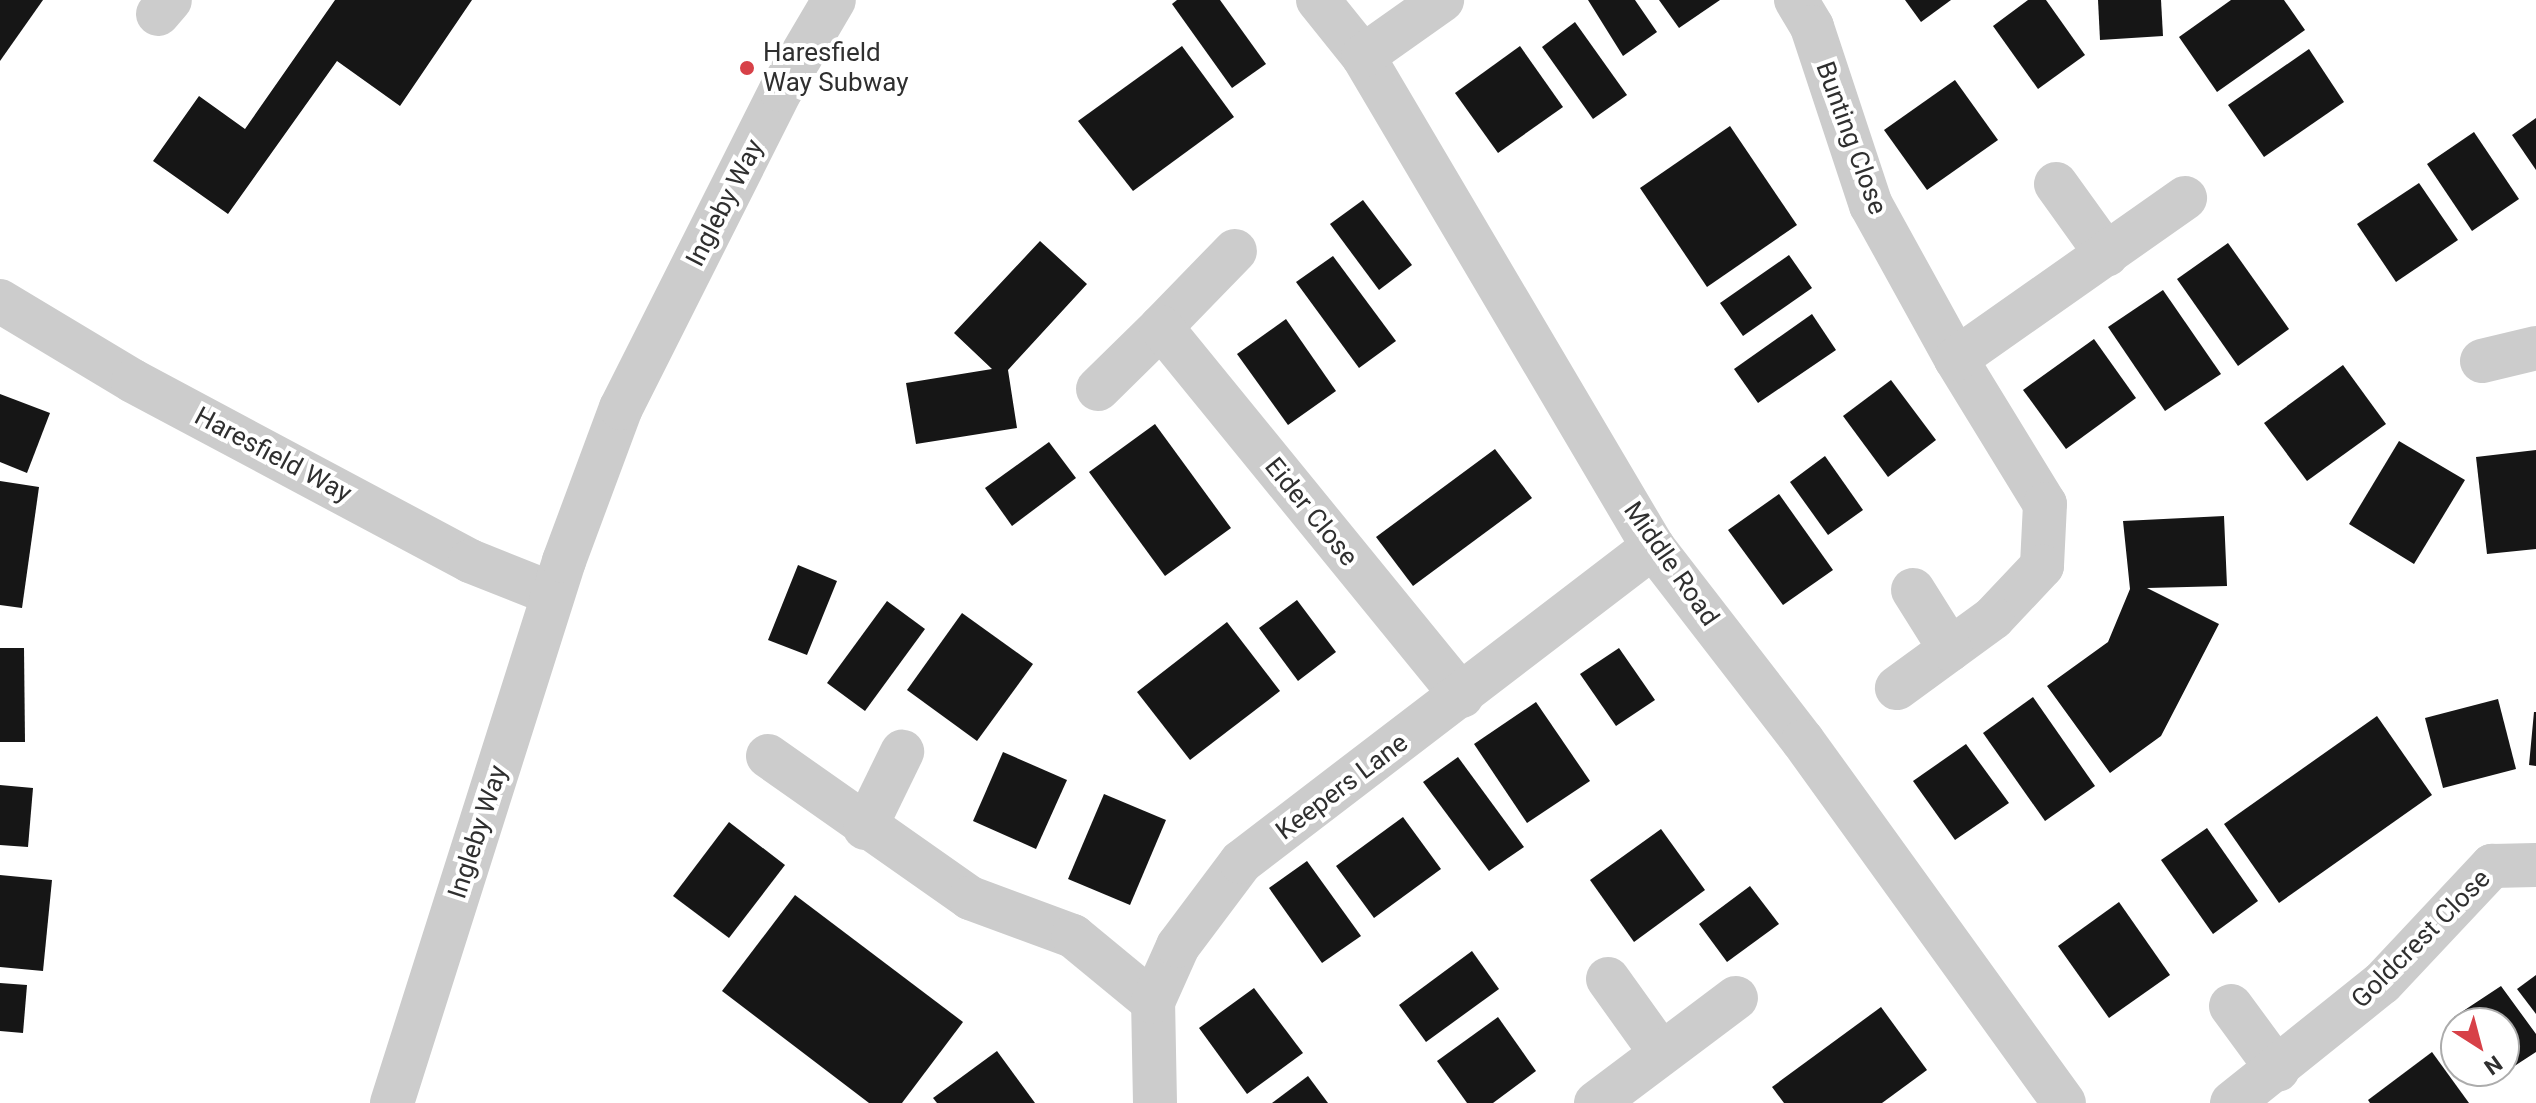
<!DOCTYPE html>
<html>
<head>
<meta charset="utf-8">
<style>
  body { margin:0 }
  #map { position:relative; width:2536px; height:1103px; overflow:hidden; background:#fff; font-family:Roboto,sans-serif }
  div>[style] { position:absolute }
  .building>* { inset:0; background:#161616 }
  .minor>* { height:44px; margin:-22px; padding:0 22px; transform-origin:22px; border-radius:22px; background:#ccc }
  .dots>* { width:22px; height:22px; translate:-50% -50%; box-sizing:border-box; border:4px solid #fff; border-radius:50% }
  span { translate:-50% -50%; white-space:nowrap; text-align:center; line-height:1.15; -webkit-text-stroke:8px #fff; paint-order:stroke }
  .poi-label { font-size:26px; color:#2f2f2f }
  .left { translate:0 -50%; text-align:left }
  .street-label { font-size:26px; color:#2f2f2f }
  .north { position:absolute; left:2440px; top:1007px; width:80px; height:80px; box-sizing:border-box; background:#fff; border:2px solid #acacac; border-radius:50%; rotate:144deg; font-size:22px; font-weight:700; line-height:32px; text-align:center; color:#2f2f2f }
  .north::after { content:''; display:block; margin:auto; width:28px; height:36px; background:#d74148; clip-path:polygon(50% 0,100% 100%,50% 72%,0 100%) }
</style>
</head>
<body>
<div id="map">
  <div class="building">
    <div style="clip-path:polygon(0 0,43px 0,0 61px)"></div>
    <div style="clip-path:polygon(335px 0,472px 0,400px 106px,337px 61px,228px 214px,153px 161px,199px 96px,245px 129px)"></div>
    <div style="clip-path:polygon(1177px 0,1220px 0,1266px 64px,1232px 88px,1172px 4px)"></div>
    <div style="clip-path:polygon(1588px 0,1635px 0,1657px 32px,1623px 56px)"></div>
    <div style="clip-path:polygon(1659px 0,1720px 0,1679px 28px)"></div>
    <div style="clip-path:polygon(1905px 0,1951px 0,1921px 22px)"></div>
    <div style="clip-path:polygon(2028px 0,2046px 0,2085px 55px,2038px 89px,1993px 26px)"></div>
    <div style="clip-path:polygon(2098px 0,2161px 0,2163px 36px,2100px 40px)"></div>
    <div style="clip-path:polygon(2231px 0,2284px 0,2305px 30px,2217px 92px,2179px 37px)"></div>
    <div style="clip-path:polygon(1575px 22px,1627px 95px,1593px 119px,1542px 47px)"></div>
    <div style="clip-path:polygon(1182px 46px,1234px 117px,1133px 191px,1078px 121px)"></div>
    <div style="clip-path:polygon(1520px 46px,1563px 107px,1498px 153px,1455px 93px)"></div>
    <div style="clip-path:polygon(2309px 49px,2344px 102px,2264px 157px,2228px 105px)"></div>
    <div style="clip-path:polygon(1955px 80px,1998px 140px,1927px 190px,1884px 130px)"></div>
    <div style="clip-path:polygon(2536px 118px,2536px 170px,2512px 135px)"></div>
    <div style="clip-path:polygon(1730px 126px,1797px 225px,1707px 287px,1640px 188px)"></div>
    <div style="clip-path:polygon(2474px 132px,2519px 199px,2472px 231px,2427px 164px)"></div>
    <div style="clip-path:polygon(2419px 183px,2458px 240px,2396px 282px,2357px 224px)"></div>
    <div style="clip-path:polygon(1363px 200px,1412px 265px,1379px 290px,1330px 224px)"></div>
    <div style="clip-path:polygon(1040px 241px,1087px 284px,1008px 370px,1017px 428px,916px 444px,906px 383px,992px 369px,954px 333px)"></div>
    <div style="clip-path:polygon(2228px 243px,2289px 329px,2238px 366px,2177px 279px)"></div>
    <div style="clip-path:polygon(1789px 255px,1812px 288px,1743px 336px,1720px 303px)"></div>
    <div style="clip-path:polygon(1333px 256px,1396px 341px,1359px 368px,1296px 282px)"></div>
    <div style="clip-path:polygon(2163px 290px,2221px 374px,2165px 411px,2108px 327px)"></div>
    <div style="clip-path:polygon(1812px 314px,1836px 350px,1758px 403px,1734px 369px)"></div>
    <div style="clip-path:polygon(1286px 319px,1336px 391px,1288px 425px,1237px 354px)"></div>
    <div style="clip-path:polygon(2094px 339px,2136px 398px,2066px 449px,2023px 390px)"></div>
    <div style="clip-path:polygon(2343px 365px,2386px 424px,2307px 481px,2264px 423px)"></div>
    <div style="clip-path:polygon(1891px 380px,1936px 440px,1888px 477px,1843px 416px)"></div>
    <div style="clip-path:polygon(0 394px,50px 413px,27px 473px,0 462px)"></div>
    <div style="clip-path:polygon(1155px 424px,1231px 528px,1165px 576px,1089px 472px)"></div>
    <div style="clip-path:polygon(2399px 441px,2465px 480px,2414px 564px,2349px 524px)"></div>
    <div style="clip-path:polygon(1049px 442px,1076px 478px,1012px 526px,985px 488px)"></div>
    <div style="clip-path:polygon(1495px 449px,1532px 498px,1413px 586px,1376px 537px)"></div>
    <div style="clip-path:polygon(2536px 450px,2536px 549px,2487px 554px,2476px 457px)"></div>
    <div style="clip-path:polygon(1825px 456px,1863px 510px,1828px 535px,1790px 482px)"></div>
    <div style="clip-path:polygon(0 481px,39px 487px,22px 608px,0 605px)"></div>
    <div style="clip-path:polygon(1779px 494px,1833px 570px,1783px 605px,1728px 530px)"></div>
    <div style="clip-path:polygon(2224px 516px,2227px 586px,2147px 588px,2219px 624px,2161px 736px,2110px 773px,2047px 686px,2108px 642px,2130px 589px,2123px 521px)"></div>
    <div style="clip-path:polygon(798px 565px,837px 581px,807px 655px,768px 640px)"></div>
    <div style="clip-path:polygon(1297px 600px,1336px 652px,1298px 681px,1259px 628px)"></div>
    <div style="clip-path:polygon(887px 601px,925px 629px,865px 711px,827px 683px)"></div>
    <div style="clip-path:polygon(962px 613px,1033px 664px,977px 741px,907px 690px)"></div>
    <div style="clip-path:polygon(1227px 622px,1280px 691px,1190px 760px,1137px 692px)"></div>
    <div style="clip-path:polygon(0 648px,24px 648px,25px 742px,0 742px)"></div>
    <div style="clip-path:polygon(1619px 648px,1655px 700px,1616px 726px,1580px 674px)"></div>
    <div style="clip-path:polygon(2033px 697px,2095px 786px,2045px 821px,1983px 733px)"></div>
    <div style="clip-path:polygon(2498px 699px,2516px 769px,2443px 788px,2425px 718px)"></div>
    <div style="clip-path:polygon(1536px 702px,1590px 781px,1527px 823px,1474px 744px)"></div>
    <div style="clip-path:polygon(2534px 712px,2536px 712px,2536px 766px,2529px 765px)"></div>
    <div style="clip-path:polygon(2377px 716px,2432px 795px,2279px 903px,2224px 824px)"></div>
    <div style="clip-path:polygon(1966px 744px,2009px 803px,1955px 840px,1913px 781px)"></div>
    <div style="clip-path:polygon(1003px 752px,1067px 780px,1036px 849px,973px 821px)"></div>
    <div style="clip-path:polygon(1458px 757px,1524px 847px,1489px 871px,1423px 782px)"></div>
    <div style="clip-path:polygon(0 785px,33px 788px,28px 847px,0 845px)"></div>
    <div style="clip-path:polygon(1104px 794px,1166px 820px,1130px 905px,1068px 879px)"></div>
    <div style="clip-path:polygon(1403px 817px,1441px 869px,1374px 918px,1336px 866px)"></div>
    <div style="clip-path:polygon(729px 822px,785px 865px,729px 938px,673px 896px)"></div>
    <div style="clip-path:polygon(2207px 828px,2258px 901px,2213px 934px,2161px 860px)"></div>
    <div style="clip-path:polygon(1661px 829px,1705px 890px,1634px 942px,1590px 880px)"></div>
    <div style="clip-path:polygon(1307px 861px,1361px 936px,1322px 963px,1269px 888px)"></div>
    <div style="clip-path:polygon(0 875px,52px 880px,43px 971px,0 967px)"></div>
    <div style="clip-path:polygon(1750px 886px,1779px 924px,1727px 962px,1699px 924px)"></div>
    <div style="clip-path:polygon(795px 895px,963px 1022px,902px 1103px,869px 1103px,722px 991px)"></div>
    <div style="clip-path:polygon(2119px 902px,2170px 975px,2109px 1018px,2058px 946px)"></div>
    <div style="clip-path:polygon(1472px 951px,1499px 989px,1426px 1042px,1399px 1005px)"></div>
    <div style="clip-path:polygon(2536px 975px,2536px 1014px,2517px 989px)"></div>
    <div style="clip-path:polygon(0 983px,27px 985px,23px 1033px,0 1031px)"></div>
    <div style="clip-path:polygon(2501px 986px,2536px 1034px,2536px 1052px,2496px 1078px,2491px 1071px,2504px 1071px,2504px 1023px,2458px 1023px,2454px 1017px)"></div>
    <div style="clip-path:polygon(1254px 988px,1303px 1053px,1247px 1094px,1199px 1028px)"></div>
    <div style="clip-path:polygon(1881px 1007px,1927px 1070px,1882px 1103px,1784px 1103px,1772px 1087px)"></div>
    <div style="clip-path:polygon(1498px 1017px,1536px 1071px,1493px 1103px,1467px 1103px,1437px 1061px)"></div>
    <div style="clip-path:polygon(997px 1051px,1035px 1103px,937px 1103px,933px 1098px)"></div>
    <div style="clip-path:polygon(2432px 1052px,2469px 1103px,2370px 1103px,2368px 1100px)"></div>
    <div style="clip-path:polygon(1308px 1076px,1328px 1103px,1272px 1103px)"></div>
  </div>
  <div class="minor">
    <div style="left:1318px;top:0;width:72px;rotate:51.2deg"></div>
    <div style="left:1363px;top:56px;width:570px;rotate:59.43deg"></div>
    <div style="left:1653px;top:547px;width:245px;rotate:52.3deg"></div>
    <div style="left:1803px;top:741px;width:446px;rotate:54.2deg"></div>
    <div style="left:1796px;top:0;width:31px;rotate:59deg"></div>
    <div style="left:1812px;top:27px;width:188px;rotate:71.7deg"></div>
    <div style="left:1871px;top:205px;width:176px;rotate:61.1deg"></div>
    <div style="left:1956px;top:359px;width:170px;rotate:58.5deg"></div>
    <div style="left:2045px;top:504px;width:62px;rotate:92.8deg"></div>
    <div style="left:2042px;top:566px;width:71px;rotate:133.3deg"></div>
    <div style="left:1993px;top:618px;width:119px;rotate:143.9deg"></div>
    <div style="left:158px;top:14px;width:18px;rotate:-49deg"></div>
    <div style="left:1363px;top:56px;width:97px;rotate:-35.3deg"></div>
    <div style="left:2056px;top:184px;width:87px;rotate:54.3deg"></div>
    <div style="left:0;top:301px;width:155px;rotate:31deg"></div>
    <div style="left:133px;top:381px;width:382px;rotate:28.1deg"></div>
    <div style="left:470px;top:561px;width:89px;rotate:21.7deg"></div>
    <div style="left:1161px;top:327px;width:106px;rotate:-45.8deg"></div>
    <div style="left:1956px;top:359px;width:280px;rotate:-35.1deg"></div>
    <div style="left:2482px;top:361px;width:56px;rotate:-13.5deg"></div>
    <div style="left:1098px;top:389px;width:88px;rotate:-44.5deg"></div>
    <div style="left:1161px;top:327px;width:476px;rotate:50.8deg"></div>
    <div style="left:1913px;top:590px;width:70px;rotate:57.9deg"></div>
    <div style="left:768px;top:756px;width:247px;rotate:35.1deg"></div>
    <div style="left:970px;top:898px;width:110px;rotate:20.3deg"></div>
    <div style="left:1073px;top:936px;width:104px;rotate:39.5deg"></div>
    <div style="left:865px;top:828px;width:85px;rotate:-64deg"></div>
    <div style="left:1608px;top:979px;width:91px;rotate:54.4deg"></div>
    <div style="left:2231px;top:1006px;width:79px;rotate:53.7deg"></div>
    <div style="left:392px;top:1103px;width:569px;rotate:-72.39deg"></div>
    <div style="left:564px;top:561px;width:163px;rotate:-69.6deg"></div>
    <div style="left:621px;top:408px;width:356px;rotate:-63.3deg"></div>
    <div style="left:781px;top:90px;width:104px;rotate:-59.5deg"></div>
    <div style="left:1155px;top:1103px;width:101px;rotate:-91.1deg"></div>
    <div style="left:1153px;top:1002px;width:61px;rotate:-65.9deg"></div>
    <div style="left:1178px;top:946px;width:105px;rotate:-53.1deg"></div>
    <div style="left:1241px;top:862px;width:519px;rotate:-37.4deg"></div>
    <div style="left:1596px;top:1103px;width:175px;rotate:-36.9deg"></div>
    <div style="left:2232px;top:1103px;width:192px;rotate:-38.7deg"></div>
    <div style="left:2382px;top:983px;width:161px;rotate:-46.8deg"></div>
    <div style="left:2492px;top:866px;width:44px;rotate:-1.3deg"></div>
  </div>
  <div class="dots">
    <div style="left:747px;top:68px;background:#d74148"></div>
  </div>
  <div class="poi-label">
    <span class="left" style="left:763px;top:68px">Haresfield<br>Way Subway</span>
  </div>
  <div class="street-label">
    <span style="left:1851px;top:138px;rotate:70deg">Bunting Close</span>
    <span style="left:725px;top:203px;rotate:-63deg">Ingleby Way</span>
    <span style="left:273px;top:455px;rotate:28deg">Haresfield Way</span>
    <span style="left:1311px;top:512px;rotate:51deg">Eider Close</span>
    <span style="left:1671px;top:564px;rotate:55deg">Middle Road</span>
    <span style="left:1342px;top:787px;rotate:-37deg">Keepers Lane</span>
    <span style="left:478px;top:832px;rotate:-72deg">Ingleby Way</span>
    <span style="left:2421px;top:939px;rotate:-45deg">Goldcrest Close</span>
  </div>
  <div class="north">N</div>
</div>
</body>
</html>
